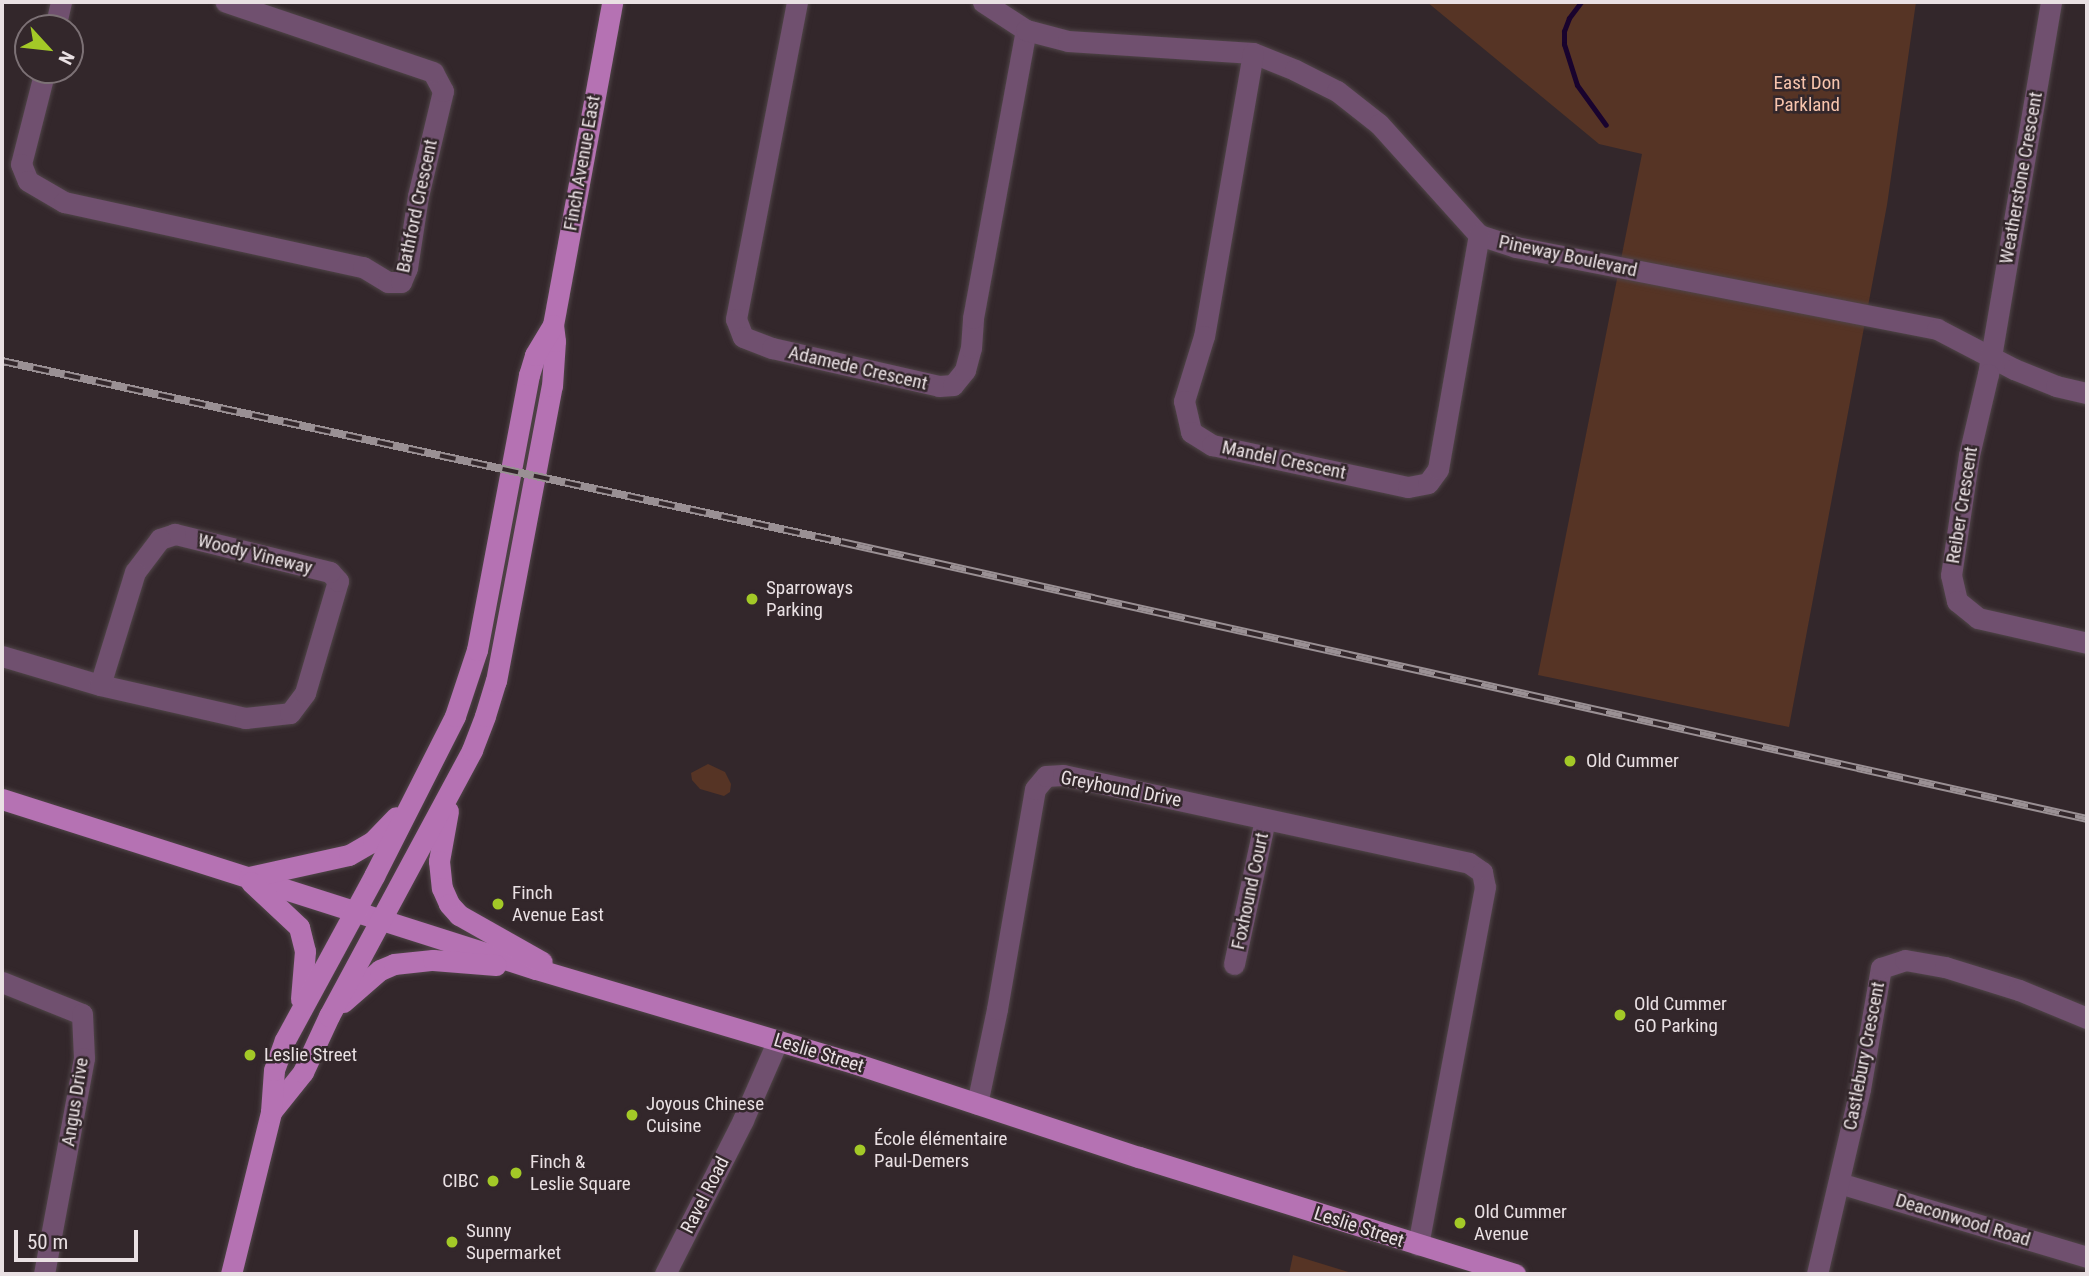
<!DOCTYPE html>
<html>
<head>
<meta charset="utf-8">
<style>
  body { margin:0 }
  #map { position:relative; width:2089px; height:1276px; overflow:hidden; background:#33272b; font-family:"Roboto Condensed",sans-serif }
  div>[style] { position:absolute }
  .green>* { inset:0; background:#563425 }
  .stream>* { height:5px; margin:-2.5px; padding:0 2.5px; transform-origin:2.5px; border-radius:2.5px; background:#19032e }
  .roads { filter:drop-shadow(0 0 2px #504548) drop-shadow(0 0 2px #504548) }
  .minor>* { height:21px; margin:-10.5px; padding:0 10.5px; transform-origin:10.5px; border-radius:10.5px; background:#70506f }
  .major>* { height:21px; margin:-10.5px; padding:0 10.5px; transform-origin:10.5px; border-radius:10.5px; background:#b572b3 }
  .rail>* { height:8px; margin-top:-4px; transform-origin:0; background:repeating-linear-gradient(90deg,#33272b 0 16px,#9a9094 0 32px); box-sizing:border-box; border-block:2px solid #9a9094 }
  .dots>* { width:19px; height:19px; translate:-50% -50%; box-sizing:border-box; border:4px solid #33272b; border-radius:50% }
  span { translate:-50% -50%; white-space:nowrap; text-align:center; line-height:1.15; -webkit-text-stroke:5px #33272b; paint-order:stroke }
  .park-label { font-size:19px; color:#f7c4ad }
  .street-label { font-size:19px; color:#e9e0e3 }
  .poi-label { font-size:19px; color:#e9e0e3 }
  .left { translate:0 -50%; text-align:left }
  .right { translate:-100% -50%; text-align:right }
  .frame { position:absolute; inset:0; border:4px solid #e9e0e3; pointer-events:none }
  .north { position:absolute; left:14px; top:14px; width:70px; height:70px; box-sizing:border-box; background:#33272b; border:2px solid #7c7175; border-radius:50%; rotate:117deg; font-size:19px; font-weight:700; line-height:28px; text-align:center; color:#e9e0e3 }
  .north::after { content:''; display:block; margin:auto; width:24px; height:32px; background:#a3c927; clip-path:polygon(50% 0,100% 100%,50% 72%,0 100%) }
  .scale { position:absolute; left:14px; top:1230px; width:124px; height:32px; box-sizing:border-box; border:4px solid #e9e0e3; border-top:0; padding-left:9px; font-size:21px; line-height:24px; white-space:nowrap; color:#e9e0e3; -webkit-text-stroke:5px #33272b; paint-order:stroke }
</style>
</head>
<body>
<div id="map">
  <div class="green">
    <div style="clip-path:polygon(1427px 2px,1916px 2px,1887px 205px,1789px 727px,1538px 675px,1642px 154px,1599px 144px)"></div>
    <div style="clip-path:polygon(708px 764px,725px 772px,731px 784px,730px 792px,724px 796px,700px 789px,692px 780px,691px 773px)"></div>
    <div style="clip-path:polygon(1293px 1255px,1355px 1274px,1289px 1274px)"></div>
  </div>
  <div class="stream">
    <div style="left:1581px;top:2px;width:20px;rotate:127deg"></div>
    <div style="left:1569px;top:18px;width:14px;rotate:111deg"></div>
    <div style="left:1564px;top:31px;width:13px;rotate:90deg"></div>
    <div style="left:1564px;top:44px;width:43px;rotate:72.4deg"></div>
    <div style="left:1577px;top:85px;width:49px;rotate:54.1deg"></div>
  </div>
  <div class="roads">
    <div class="minor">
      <div style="left:797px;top:2px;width:323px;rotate:100.9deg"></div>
      <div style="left:736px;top:319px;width:19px;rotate:69deg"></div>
      <div style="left:743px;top:337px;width:31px;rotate:21deg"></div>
      <div style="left:772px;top:348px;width:171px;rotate:12.8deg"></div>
      <div style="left:939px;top:386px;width:14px;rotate:-4deg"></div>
      <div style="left:953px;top:385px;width:19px;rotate:-51deg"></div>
      <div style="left:965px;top:370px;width:23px;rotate:-75deg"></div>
      <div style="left:971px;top:348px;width:30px;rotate:-86deg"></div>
      <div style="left:973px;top:318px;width:293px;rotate:-79.6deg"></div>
      <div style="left:983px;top:2px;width:51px;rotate:33.1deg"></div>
      <div style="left:1026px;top:30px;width:43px;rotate:14.7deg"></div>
      <div style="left:1068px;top:41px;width:185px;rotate:3.7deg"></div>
      <div style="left:1253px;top:53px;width:45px;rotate:22deg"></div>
      <div style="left:1295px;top:70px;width:47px;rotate:26.6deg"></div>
      <div style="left:1337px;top:91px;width:53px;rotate:38.2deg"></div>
      <div style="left:1379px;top:124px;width:149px;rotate:48deg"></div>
      <div style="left:1479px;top:235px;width:39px;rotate:18deg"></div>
      <div style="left:1516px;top:247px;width:429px;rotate:11deg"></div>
      <div style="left:1937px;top:329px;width:87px;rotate:27.5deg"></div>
      <div style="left:2014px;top:369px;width:45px;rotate:22deg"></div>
      <div style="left:2056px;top:386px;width:32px;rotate:13deg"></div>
      <div style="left:2051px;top:2px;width:377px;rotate:99.6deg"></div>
      <div style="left:1988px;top:374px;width:83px;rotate:103.2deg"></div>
      <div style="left:1969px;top:455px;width:121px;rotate:98.5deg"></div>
      <div style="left:1951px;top:575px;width:27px;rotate:77deg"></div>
      <div style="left:1957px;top:601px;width:27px;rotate:39deg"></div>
      <div style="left:1978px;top:618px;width:112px;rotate:12.9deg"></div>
      <div style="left:55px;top:28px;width:27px;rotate:-77deg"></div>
      <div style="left:1253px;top:53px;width:287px;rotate:99.8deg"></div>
      <div style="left:1204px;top:336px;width:68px;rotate:107.1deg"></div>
      <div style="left:1184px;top:401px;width:32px;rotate:77deg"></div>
      <div style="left:1191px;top:432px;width:25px;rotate:32deg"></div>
      <div style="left:1212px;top:445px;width:200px;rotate:12.1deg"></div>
      <div style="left:1408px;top:487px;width:20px;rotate:-11deg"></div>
      <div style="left:1428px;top:483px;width:17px;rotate:-54deg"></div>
      <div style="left:1438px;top:469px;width:238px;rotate:-80.1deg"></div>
      <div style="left:45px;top:70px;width:97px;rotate:104.3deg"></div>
      <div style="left:21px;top:164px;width:18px;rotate:68deg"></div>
      <div style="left:28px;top:181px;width:42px;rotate:30.3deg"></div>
      <div style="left:64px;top:202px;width:306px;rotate:12.3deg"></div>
      <div style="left:363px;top:267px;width:29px;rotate:31deg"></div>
      <div style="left:388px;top:282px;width:13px"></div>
      <div style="left:401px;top:282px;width:15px;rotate:-67deg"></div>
      <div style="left:407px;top:268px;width:73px;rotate:-81.3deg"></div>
      <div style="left:418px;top:196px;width:108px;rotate:-76.6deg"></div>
      <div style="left:443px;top:91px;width:21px;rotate:-118deg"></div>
      <div style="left:433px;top:72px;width:219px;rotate:-161.3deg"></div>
      <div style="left:2px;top:656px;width:102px;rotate:16.5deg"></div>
      <div style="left:100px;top:685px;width:149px;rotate:12.8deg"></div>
      <div style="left:245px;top:718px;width:45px;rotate:-6.3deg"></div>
      <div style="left:290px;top:713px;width:25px;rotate:-53deg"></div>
      <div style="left:305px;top:693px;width:117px;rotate:-73.6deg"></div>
      <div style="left:338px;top:581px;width:12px;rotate:-132deg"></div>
      <div style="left:330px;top:572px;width:160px;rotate:-166.2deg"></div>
      <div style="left:175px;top:534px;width:16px;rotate:162deg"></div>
      <div style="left:160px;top:539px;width:41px;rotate:127.1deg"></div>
      <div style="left:135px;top:572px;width:118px;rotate:107.2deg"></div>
      <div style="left:1234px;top:964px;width:148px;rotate:-77.9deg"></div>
      <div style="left:2px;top:982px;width:86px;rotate:21.8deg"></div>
      <div style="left:82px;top:1014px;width:44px;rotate:87.4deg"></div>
      <div style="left:84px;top:1058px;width:220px;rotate:100.5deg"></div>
      <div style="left:977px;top:1104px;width:97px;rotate:-78.1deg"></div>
      <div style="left:997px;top:1009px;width:223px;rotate:-80.2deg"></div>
      <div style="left:1035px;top:789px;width:17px;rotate:-50deg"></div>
      <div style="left:1046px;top:776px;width:17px;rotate:-3deg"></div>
      <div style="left:1063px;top:775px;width:415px;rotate:12.2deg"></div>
      <div style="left:1469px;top:863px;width:16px;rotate:35deg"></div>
      <div style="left:1482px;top:872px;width:15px;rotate:79deg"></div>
      <div style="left:1485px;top:887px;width:364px;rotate:100.6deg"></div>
      <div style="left:1839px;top:1183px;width:259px;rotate:16.6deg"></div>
      <div style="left:665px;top:1274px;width:173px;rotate:-63.1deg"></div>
      <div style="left:743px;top:1120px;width:87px;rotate:-66.4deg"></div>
      <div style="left:1817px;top:1274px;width:190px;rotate:-76.9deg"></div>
      <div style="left:1860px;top:1089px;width:123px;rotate:-80.2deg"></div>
      <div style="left:1881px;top:968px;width:25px;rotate:-18deg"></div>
      <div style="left:1905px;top:960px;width:41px;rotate:9.9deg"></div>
      <div style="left:1945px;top:967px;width:77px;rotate:17.3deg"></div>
      <div style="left:2019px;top:990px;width:74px;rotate:22.4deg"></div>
    </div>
    <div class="major">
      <div style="left:2px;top:799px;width:560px;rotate:17.66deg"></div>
      <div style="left:536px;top:969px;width:332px;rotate:16.5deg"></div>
      <div style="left:854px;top:1063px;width:300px;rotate:18.3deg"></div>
      <div style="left:1139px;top:1157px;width:394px;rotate:17.3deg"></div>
      <div style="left:448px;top:811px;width:51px;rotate:100.2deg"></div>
      <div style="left:439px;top:861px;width:27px;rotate:84deg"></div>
      <div style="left:442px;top:888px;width:17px;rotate:66deg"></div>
      <div style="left:449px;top:904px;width:15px;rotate:48deg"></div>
      <div style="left:459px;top:915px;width:95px;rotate:29.5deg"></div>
      <div style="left:249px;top:877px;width:102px;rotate:-12.4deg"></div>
      <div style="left:349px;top:855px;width:28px;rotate:-30deg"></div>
      <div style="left:373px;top:841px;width:33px;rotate:-46deg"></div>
      <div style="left:251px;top:882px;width:66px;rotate:43.2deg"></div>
      <div style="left:299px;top:927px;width:25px;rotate:76deg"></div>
      <div style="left:305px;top:951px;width:48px;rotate:94.8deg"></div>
      <div style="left:343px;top:1002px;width:49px;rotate:-40.9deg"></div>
      <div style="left:380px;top:970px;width:15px;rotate:-23deg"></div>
      <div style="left:394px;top:964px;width:39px;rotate:-6deg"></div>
      <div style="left:433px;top:960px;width:63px;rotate:4.5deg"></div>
      <div style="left:271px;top:1112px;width:51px;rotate:-51.3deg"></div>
      <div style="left:303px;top:1072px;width:62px;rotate:-65.1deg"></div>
      <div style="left:329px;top:1016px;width:302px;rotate:-61.7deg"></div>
      <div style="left:472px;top:750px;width:36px;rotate:-69deg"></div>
      <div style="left:485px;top:716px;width:37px;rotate:-73deg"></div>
      <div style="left:496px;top:681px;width:300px;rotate:-79.3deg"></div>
      <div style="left:552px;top:386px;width:45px;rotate:-86.2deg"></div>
      <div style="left:555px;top:341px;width:16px;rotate:-97deg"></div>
      <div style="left:553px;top:325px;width:328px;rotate:-79.6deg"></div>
      <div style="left:231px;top:1274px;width:167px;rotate:-76.1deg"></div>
      <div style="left:271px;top:1112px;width:42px;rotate:-85.9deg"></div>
      <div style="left:274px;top:1070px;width:32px;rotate:-70deg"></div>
      <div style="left:285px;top:1040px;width:187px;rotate:-61.5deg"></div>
      <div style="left:374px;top:876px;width:179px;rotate:-63.1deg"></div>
      <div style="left:455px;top:716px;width:70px;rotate:-71.6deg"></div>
      <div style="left:477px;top:650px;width:280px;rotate:-79.3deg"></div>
      <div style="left:529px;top:375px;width:21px;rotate:-73deg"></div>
      <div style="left:535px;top:355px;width:35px;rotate:-59deg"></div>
    </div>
  </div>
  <div class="rail">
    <div style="left:2px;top:361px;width:858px;rotate:12.17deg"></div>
    <div style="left:841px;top:542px;width:1276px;rotate:12.53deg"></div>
  </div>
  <div class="dots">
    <div style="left:752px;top:599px;background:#a3c927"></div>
    <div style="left:1570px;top:761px;background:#a3c927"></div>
    <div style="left:498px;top:904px;background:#a3c927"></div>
    <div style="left:1620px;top:1015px;background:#a3c927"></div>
    <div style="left:250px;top:1055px;background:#a3c927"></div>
    <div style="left:632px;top:1115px;background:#a3c927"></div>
    <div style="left:860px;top:1150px;background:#a3c927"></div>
    <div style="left:516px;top:1173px;background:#a3c927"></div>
    <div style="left:493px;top:1181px;background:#a3c927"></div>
    <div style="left:1460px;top:1223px;background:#a3c927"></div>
    <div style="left:452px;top:1242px;background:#a3c927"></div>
  </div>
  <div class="park-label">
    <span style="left:1807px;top:94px">East Don<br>Parkland</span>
  </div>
  <div class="street-label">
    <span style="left:582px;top:163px;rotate:-80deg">Finch Avenue East</span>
    <span style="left:2021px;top:178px;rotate:-80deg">Weatherstone Crescent</span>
    <span style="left:417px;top:206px;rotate:-78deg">Bathford Crescent</span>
    <span style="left:1568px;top:256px;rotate:12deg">Pineway Boulevard</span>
    <span style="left:858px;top:368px;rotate:13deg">Adamede Crescent</span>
    <span style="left:1284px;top:460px;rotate:12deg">Mandel Crescent</span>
    <span style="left:1962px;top:505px;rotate:-81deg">Reiber Crescent</span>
    <span style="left:255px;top:554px;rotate:14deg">Woody Vineway</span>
    <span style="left:1121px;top:789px;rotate:11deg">Greyhound Drive</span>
    <span style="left:1250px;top:891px;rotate:-78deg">Foxhound Court</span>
    <span style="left:819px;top:1053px;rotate:17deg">Leslie Street</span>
    <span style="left:1864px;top:1056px;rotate:-79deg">Castlebury Crescent</span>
    <span style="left:75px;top:1102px;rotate:-81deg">Angus Drive</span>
    <span style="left:705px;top:1195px;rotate:-63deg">Ravel Road</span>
    <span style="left:1963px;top:1220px;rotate:17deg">Deaconwood Road</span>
    <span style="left:1359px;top:1227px;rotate:18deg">Leslie Street</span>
  </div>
  <div class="poi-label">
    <span class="left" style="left:766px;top:599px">Sparroways<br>Parking</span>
    <span class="left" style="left:1586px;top:761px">Old Cummer</span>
    <span class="left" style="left:512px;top:904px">Finch<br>Avenue East</span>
    <span class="left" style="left:1634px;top:1015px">Old Cummer<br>GO Parking</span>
    <span class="left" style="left:264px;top:1055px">Leslie Street</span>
    <span class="left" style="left:646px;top:1115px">Joyous Chinese<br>Cuisine</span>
    <span class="left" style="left:874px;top:1150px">École élémentaire<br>Paul-Demers</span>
    <span class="left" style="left:530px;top:1173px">Finch &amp;<br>Leslie Square</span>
    <span class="right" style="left:479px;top:1181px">CIBC</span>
    <span class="left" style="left:1474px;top:1223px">Old Cummer<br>Avenue</span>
    <span class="left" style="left:466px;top:1242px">Sunny<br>Supermarket</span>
  </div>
  <div class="frame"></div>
  <div class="north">N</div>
  <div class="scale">50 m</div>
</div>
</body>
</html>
